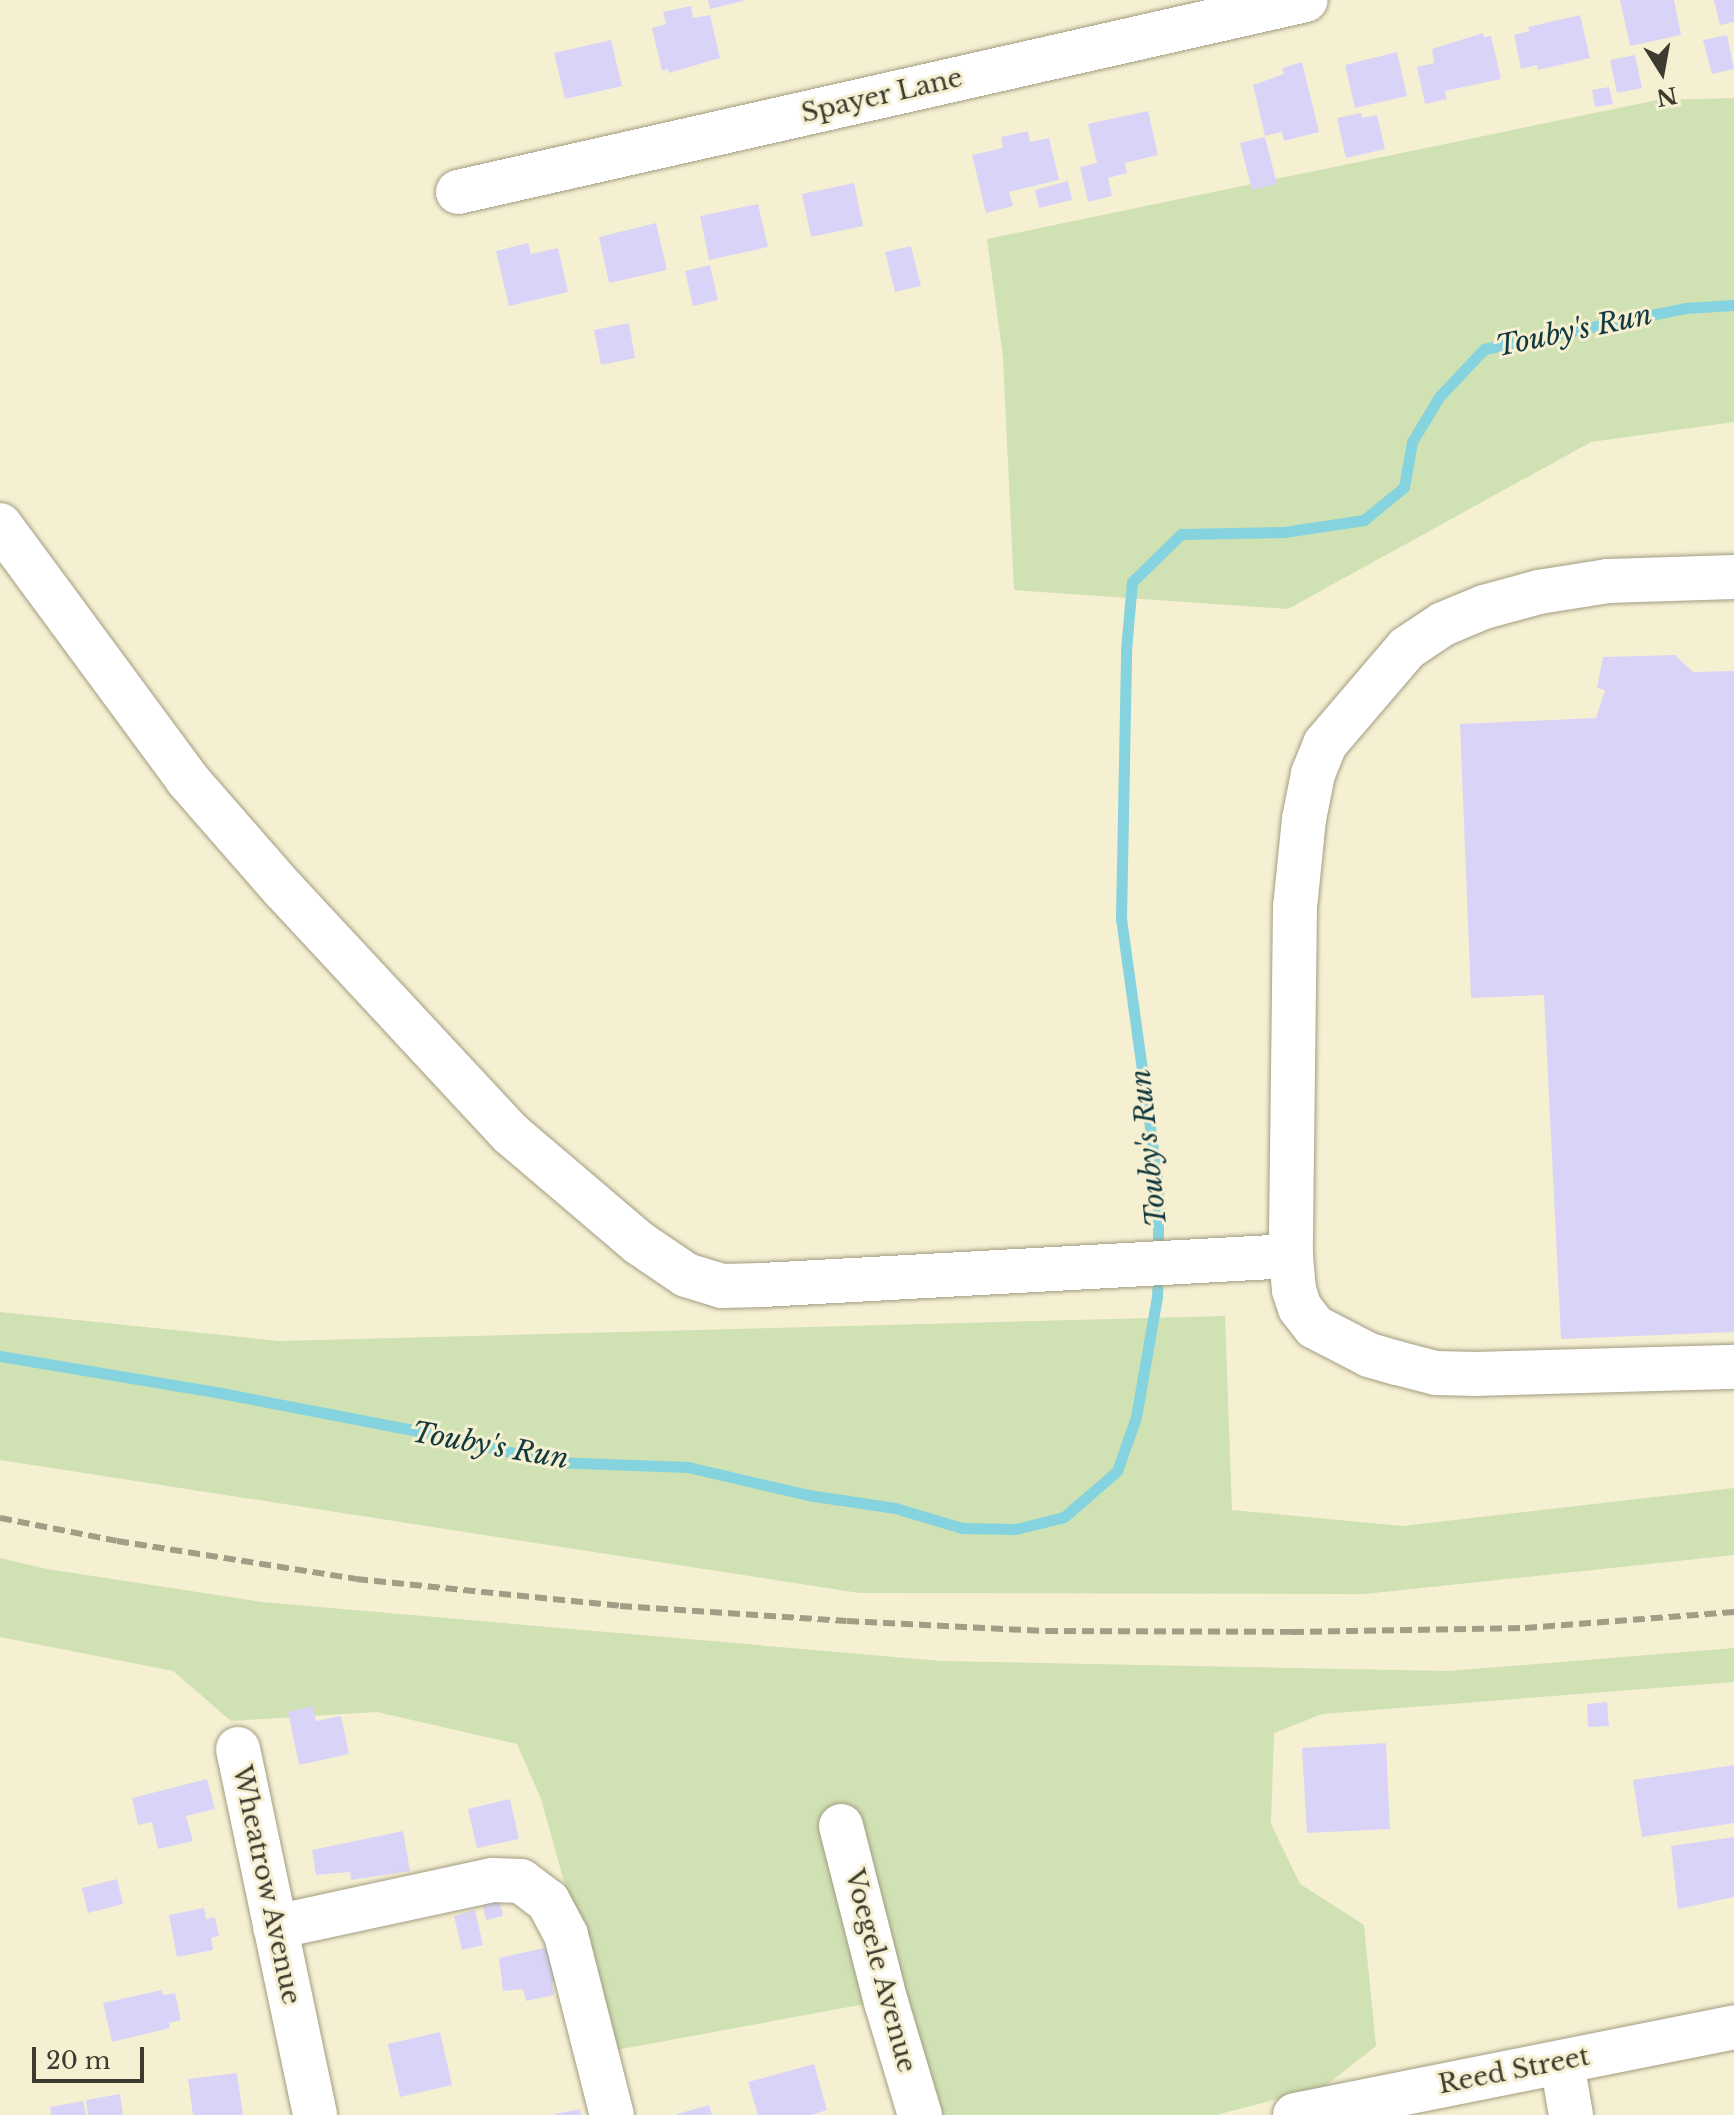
<!DOCTYPE html>
<html>
<head>
<meta charset="utf-8">
<style>
  body { margin:0 }
  #map { position:relative; width:1734px; height:2115px; overflow:hidden; background:#f6f0d3; font-family:"Libre Baskerville",serif }
  div>[style] { position:absolute }
  .green>* { inset:0; background:#d0e1b3 }
  .stream>* { height:11px; margin:-5.5px; padding:0 5.5px; transform-origin:5.5px; border-radius:5.5px; background:#84d3de }
  .building>* { inset:0; background:#d9d4f7 }
  .roads { filter:drop-shadow(0 0 2px #a29c81) drop-shadow(0 0 2px #a29c81) }
  .minor>* { height:44px; margin:-22px; padding:0 22px; transform-origin:22px; border-radius:22px; background:#fff }
  .rail>* { height:6px; margin-top:-3px; transform-origin:0; background:repeating-linear-gradient(90deg,#a19d87 0 12px,transparent 0 18px) }
  span { translate:-50% -50%; white-space:nowrap; text-align:center; line-height:1.15; -webkit-text-stroke:6px #f6f0d3; paint-order:stroke }
  .street-label { font-size:26px; color:#3d3b2f }
  .water-label { font-size:28px; color:#133a3f; font-style:italic }
  .north { position:absolute; left:1622px; top:32px; width:80px; height:80px; -webkit-text-stroke:6px #f6f0d3; paint-order:stroke; rotate:169deg; font-size:22px; font-weight:700; line-height:32px; text-align:center; color:#3d3b2f }
  .north::after { content:''; display:block; margin:auto; width:28px; height:36px; background:#3d3b2f; clip-path:polygon(50% 0,100% 100%,50% 72%,0 100%) }
  .scale { position:absolute; left:32px; top:2047px; width:112px; height:36px; box-sizing:border-box; border:4px solid #3d3b2f; border-top:0; padding-left:10px; font-size:24px; line-height:28px; white-space:nowrap; color:#3d3b2f; -webkit-text-stroke:6px #f6f0d3; paint-order:stroke }
</style>
</head>
<body>
<div id="map">
  <div class="green">
    <div style="clip-path:polygon(1734px 98px,1734px 422px,1591px 442px,1288px 609px,1014px 590px,1003px 358px,987px 239px,1657px 100px)"></div>
    <div style="clip-path:polygon(0 1312px,279px 1341px,1225px 1316px,1232px 1510px,1402px 1526px,1734px 1488px,1734px 1555px,1364px 1594px,859px 1593px,0 1460px)"></div>
    <div style="clip-path:polygon(0 1558px,47px 1569px,262px 1602px,941px 1661px,1449px 1671px,1734px 1648px,1734px 1682px,1322px 1714px,1274px 1733px,1271px 1824px,1300px 1884px,1364px 1925px,1376px 2046px,1324px 2087px,1216px 2115px,937px 2115px,903px 1997px,611px 2051px,541px 1799px,517px 1744px,377px 1712px,231px 1721px,173px 1671px,0 1637px)"></div>
  </div>
  <div class="stream">
    <div style="left:1158px;top:1256px;width:71px;rotate:-90deg"></div>
    <div style="left:1158px;top:1185px;width:269px;rotate:-97.9deg"></div>
    <div style="left:1121px;top:919px;width:269px;rotate:-88.9deg"></div>
    <div style="left:1126px;top:650px;width:68px;rotate:-85deg"></div>
    <div style="left:1132px;top:582px;width:69px;rotate:-44.4deg"></div>
    <div style="left:1181px;top:534px;width:103px;rotate:-1.1deg"></div>
    <div style="left:1284px;top:532px;width:81px;rotate:-8.5deg"></div>
    <div style="left:1364px;top:520px;width:52px;rotate:-39.5deg"></div>
    <div style="left:1404px;top:487px;width:46px;rotate:-79.9deg"></div>
    <div style="left:1412px;top:442px;width:52px;rotate:-59deg"></div>
    <div style="left:1439px;top:397px;width:66px;rotate:-46.8deg"></div>
    <div style="left:1484px;top:349px;width:205px;rotate:-11.5deg"></div>
    <div style="left:1685px;top:308px;width:49px;rotate:-3.5deg"></div>
    <div style="left:0;top:1356px;width:229px;rotate:9.5deg"></div>
    <div style="left:226px;top:1394px;width:201px;rotate:10.9deg"></div>
    <div style="left:423px;top:1432px;width:133px;rotate:13deg"></div>
    <div style="left:553px;top:1462px;width:135px;rotate:2.1deg"></div>
    <div style="left:688px;top:1467px;width:123px;rotate:13.1deg"></div>
    <div style="left:808px;top:1495px;width:88px;rotate:8.5deg"></div>
    <div style="left:895px;top:1508px;width:70px;rotate:16.6deg"></div>
    <div style="left:962px;top:1528px;width:54px;rotate:1.1deg"></div>
    <div style="left:1016px;top:1529px;width:49px;rotate:-14deg"></div>
    <div style="left:1064px;top:1517px;width:70px;rotate:-41deg"></div>
    <div style="left:1117px;top:1471px;width:57px;rotate:-70.6deg"></div>
    <div style="left:1136px;top:1417px;width:122px;rotate:-80.1deg"></div>
    <div style="left:1157px;top:1297px;width:24px;rotate:-88deg"></div>
  </div>
  <div class="building">
    <div style="clip-path:polygon(708px 0,743px 0,743px 1px,710px 9px)"></div>
    <div style="clip-path:polygon(1620px 0,1674px 0,1681px 35px,1630px 46px)"></div>
    <div style="clip-path:polygon(1714px 0,1734px 0,1734px 22px,1720px 25px)"></div>
    <div style="clip-path:polygon(691px 6px,693px 18px,710px 15px,720px 58px,669px 73px,668px 69px,662px 71px,652px 28px,666px 24px,663px 12px)"></div>
    <div style="clip-path:polygon(1580px 15px,1590px 58px,1538px 70px,1537px 65px,1521px 69px,1514px 35px,1529px 31px,1528px 27px)"></div>
    <div style="clip-path:polygon(1483px 33px,1484px 37px,1491px 36px,1501px 79px,1445px 91px,1447px 99px,1425px 104px,1417px 67px,1434px 63px,1432px 49px)"></div>
    <div style="clip-path:polygon(1727px 35px,1734px 69px,1712px 74px,1703px 40px)"></div>
    <div style="clip-path:polygon(611px 40px,622px 86px,565px 99px,554px 53px)"></div>
    <div style="clip-path:polygon(1397px 52px,1407px 96px,1355px 108px,1345px 65px)"></div>
    <div style="clip-path:polygon(1635px 55px,1642px 88px,1617px 93px,1610px 60px)"></div>
    <div style="clip-path:polygon(1302px 62px,1319px 132px,1284px 141px,1282px 132px,1265px 136px,1253px 85px,1284px 74px,1282px 68px)"></div>
    <div style="clip-path:polygon(1609px 87px,1613px 104px,1595px 107px,1592px 90px)"></div>
    <div style="clip-path:polygon(1148px 111px,1158px 155px,1125px 163px,1127px 173px,1108px 178px,1112px 196px,1088px 202px,1080px 167px,1097px 163px,1088px 124px)"></div>
    <div style="clip-path:polygon(1361px 113px,1362px 118px,1377px 115px,1385px 149px,1346px 158px,1337px 118px)"></div>
    <div style="clip-path:polygon(1028px 131px,1030px 142px,1049px 138px,1059px 180px,1009px 192px,1013px 206px,986px 213px,972px 155px,1003px 148px,1001px 137px)"></div>
    <div style="clip-path:polygon(1265px 137px,1277px 184px,1252px 190px,1240px 143px)"></div>
    <div style="clip-path:polygon(1068px 181px,1072px 200px,1039px 208px,1035px 190px)"></div>
    <div style="clip-path:polygon(854px 183px,863px 226px,811px 237px,802px 194px)"></div>
    <div style="clip-path:polygon(758px 204px,768px 247px,709px 260px,700px 216px)"></div>
    <div style="clip-path:polygon(656px 223px,667px 270px,609px 283px,599px 237px)"></div>
    <div style="clip-path:polygon(528px 243px,531px 254px,558px 248px,568px 292px,509px 306px,496px 251px)"></div>
    <div style="clip-path:polygon(911px 246px,921px 286px,895px 292px,885px 252px)"></div>
    <div style="clip-path:polygon(710px 265px,718px 300px,693px 306px,685px 271px)"></div>
    <div style="clip-path:polygon(629px 323px,635px 358px,601px 365px,594px 330px)"></div>
    <div style="clip-path:polygon(1675px 655px,1693px 672px,1734px 671px,1734px 1332px,1561px 1339px,1544px 995px,1471px 998px,1460px 724px,1596px 718px,1605px 690px,1597px 688px,1603px 657px)"></div>
    <div style="clip-path:polygon(1607px 1702px,1609px 1726px,1588px 1727px,1587px 1704px)"></div>
    <div style="clip-path:polygon(313px 1706px,316px 1721px,341px 1716px,349px 1754px,299px 1765px,288px 1712px)"></div>
    <div style="clip-path:polygon(1386px 1743px,1390px 1829px,1307px 1833px,1302px 1748px)"></div>
    <div style="clip-path:polygon(1734px 1765px,1734px 1823px,1642px 1837px,1633px 1780px)"></div>
    <div style="clip-path:polygon(207px 1779px,215px 1809px,186px 1816px,193px 1841px,158px 1849px,152px 1822px,138px 1825px,132px 1798px)"></div>
    <div style="clip-path:polygon(510px 1799px,519px 1839px,477px 1848px,468px 1809px)"></div>
    <div style="clip-path:polygon(403px 1831px,410px 1871px,351px 1880px,350px 1872px,316px 1875px,312px 1850px)"></div>
    <div style="clip-path:polygon(1734px 1837px,1734px 1897px,1678px 1909px,1671px 1846px)"></div>
    <div style="clip-path:polygon(117px 1879px,123px 1904px,88px 1913px,82px 1888px)"></div>
    <div style="clip-path:polygon(499px 1899px,503px 1916px,486px 1920px,482px 1903px)"></div>
    <div style="clip-path:polygon(204px 1908px,206px 1919px,215px 1917px,219px 1936px,211px 1938px,213px 1950px,177px 1957px,169px 1915px)"></div>
    <div style="clip-path:polygon(475px 1910px,483px 1945px,462px 1950px,454px 1916px)"></div>
    <div style="clip-path:polygon(553px 1946px,561px 1981px,552px 1983px,554px 1995px,526px 2001px,523px 1989px,503px 1991px,499px 1958px)"></div>
    <div style="clip-path:polygon(162px 1990px,163px 1995px,175px 1993px,181px 2020px,169px 2023px,170px 2028px,112px 2042px,103px 2003px)"></div>
    <div style="clip-path:polygon(440px 2032px,452px 2085px,400px 2097px,388px 2044px)"></div>
    <div style="clip-path:polygon(814px 2064px,827px 2110px,811px 2115px,758px 2115px,748px 2082px)"></div>
    <div style="clip-path:polygon(237px 2073px,243px 2115px,193px 2115px,188px 2079px)"></div>
    <div style="clip-path:polygon(120px 2094px,123px 2115px,88px 2115px,86px 2100px)"></div>
    <div style="clip-path:polygon(83px 2101px,86px 2115px,51px 2115px,50px 2107px)"></div>
    <div style="clip-path:polygon(709px 2105px,712px 2115px,677px 2115px,677px 2114px)"></div>
    <div style="clip-path:polygon(580px 2109px,581px 2115px,554px 2115px,554px 2114px)"></div>
  </div>
  <div class="roads">
    <div class="minor">
      <div style="left:458px;top:192px;width:869px;rotate:-12.76deg"></div>
      <div style="left:0;top:525px;width:315px;rotate:53.6deg"></div>
      <div style="left:187px;top:779px;width:147px;rotate:48.9deg"></div>
      <div style="left:284px;top:890px;width:333px;rotate:47.1deg"></div>
      <div style="left:511px;top:1134px;width:168px;rotate:40.4deg"></div>
      <div style="left:639px;top:1243px;width:57px;rotate:34.2deg"></div>
      <div style="left:686px;top:1275px;width:38px;rotate:17deg"></div>
      <div style="left:722px;top:1286px;width:40px;rotate:-1.4deg"></div>
      <div style="left:762px;top:1285px;width:530px;rotate:-3.14deg"></div>
      <div style="left:1734px;top:577px;width:126px;rotate:178.2deg"></div>
      <div style="left:1608px;top:581px;width:70px;rotate:170.9deg"></div>
      <div style="left:1539px;top:592px;width:57px;rotate:164.7deg"></div>
      <div style="left:1484px;top:607px;width:44px;rotate:157.5deg"></div>
      <div style="left:1443px;top:624px;width:43px;rotate:146.3deg"></div>
      <div style="left:1407px;top:648px;width:126px;rotate:130.5deg"></div>
      <div style="left:1325px;top:744px;width:32px;rotate:112deg"></div>
      <div style="left:1313px;top:774px;width:46px;rotate:101.3deg"></div>
      <div style="left:1304px;top:819px;width:88px;rotate:95.8deg"></div>
      <div style="left:1295px;top:907px;width:349px;rotate:90.7deg"></div>
      <div style="left:1291px;top:1256px;width:34px;rotate:85deg"></div>
      <div style="left:1294px;top:1290px;width:19px;rotate:72deg"></div>
      <div style="left:1300px;top:1308px;width:24px;rotate:52deg"></div>
      <div style="left:1315px;top:1327px;width:61px;rotate:27.4deg"></div>
      <div style="left:1369px;top:1355px;width:29px;rotate:16deg"></div>
      <div style="left:1397px;top:1363px;width:40px;rotate:14.4deg"></div>
      <div style="left:1436px;top:1373px;width:41px;rotate:1.4deg"></div>
      <div style="left:1477px;top:1374px;width:257px;rotate:-1.6deg"></div>
      <div style="left:238px;top:1749px;width:374px;rotate:78.1deg"></div>
      <div style="left:841px;top:1826px;width:182px;rotate:75.7deg"></div>
      <div style="left:886px;top:2002px;width:118px;rotate:73.3deg"></div>
      <div style="left:275px;top:1927px;width:223px;rotate:-12.2deg"></div>
      <div style="left:493px;top:1880px;width:28px;rotate:2deg"></div>
      <div style="left:521px;top:1881px;width:34px;rotate:37deg"></div>
      <div style="left:548px;top:1901px;width:38px;rotate:62deg"></div>
      <div style="left:566px;top:1935px;width:186px;rotate:75.7deg"></div>
      <div style="left:1562px;top:2063px;width:53px;rotate:80.2deg"></div>
      <div style="left:1295px;top:2115px;width:448px;rotate:-11.3deg"></div>
    </div>
  </div>
  <div class="rail">
    <div style="left:0;top:1518px;width:119px;rotate:11.1deg"></div>
    <div style="left:117px;top:1541px;width:242px;rotate:9deg"></div>
    <div style="left:356px;top:1579px;width:265px;rotate:5.8deg"></div>
    <div style="left:620px;top:1606px;width:227px;rotate:3.8deg"></div>
    <div style="left:847px;top:1621px;width:199px;rotate:2.9deg"></div>
    <div style="left:1046px;top:1631px;width:246px;rotate:0.2deg"></div>
    <div style="left:1292px;top:1632px;width:233px;rotate:-1deg"></div>
    <div style="left:1525px;top:1628px;width:210px;rotate:-4.4deg"></div>
  </div>
  <div class="street-label">
    <span style="left:882px;top:96px;rotate:-13deg">Spayer Lane</span>
    <span style="left:266px;top:1885px;rotate:78deg">Wheatrow Avenue</span>
    <span style="left:880px;top:1971px;rotate:75deg">Voegele Avenue</span>
    <span style="left:1514px;top:2071px;rotate:-11deg">Reed Street</span>
  </div>
  <div class="water-label">
    <span style="left:1574px;top:331px;rotate:-12deg">Touby's Run</span>
    <span style="left:1149px;top:1148px;rotate:-96deg">Touby's Run</span>
    <span style="left:490px;top:1446px;rotate:10deg">Touby's Run</span>
  </div>
  <div class="north">N</div>
  <div class="scale">20 m</div>
</div>
</body>
</html>
